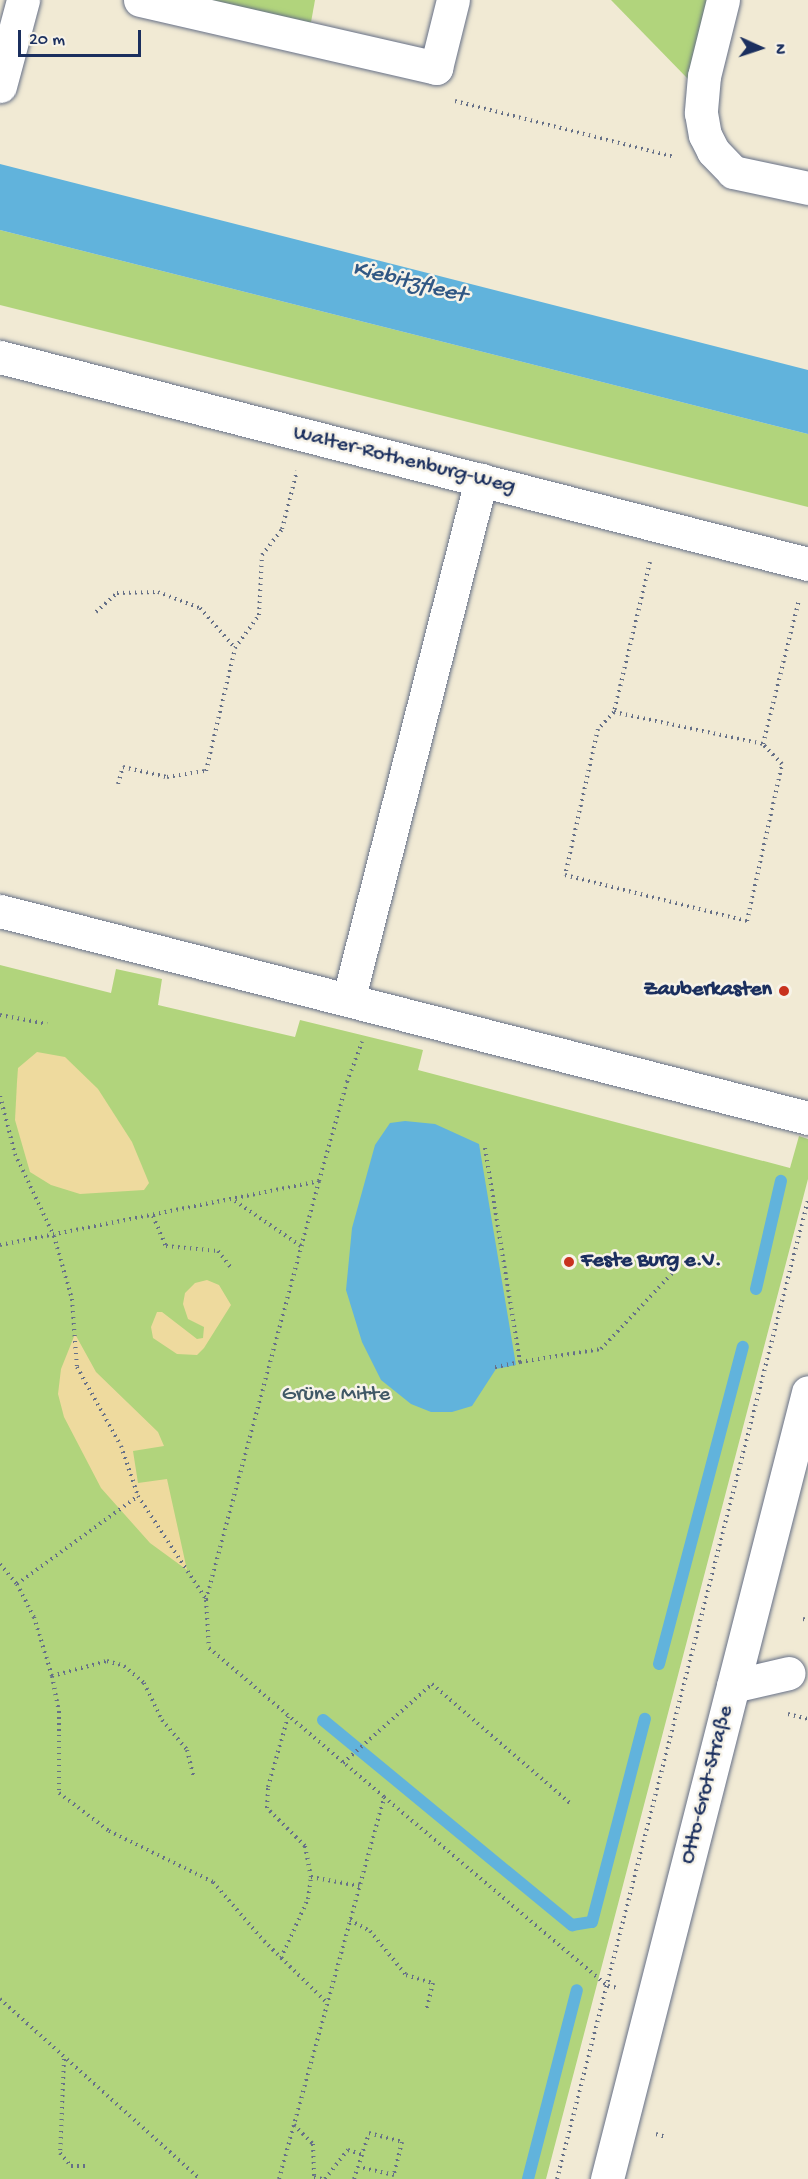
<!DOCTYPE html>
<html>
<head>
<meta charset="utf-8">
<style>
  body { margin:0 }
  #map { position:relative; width:808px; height:2179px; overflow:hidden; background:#f1ead4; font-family:"Gochi Hand",sans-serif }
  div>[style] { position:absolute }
  .green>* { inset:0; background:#b1d47c }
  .sand>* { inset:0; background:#eeda9e }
  .water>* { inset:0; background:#61b3dc }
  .stream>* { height:12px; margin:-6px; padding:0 6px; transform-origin:6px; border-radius:6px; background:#61b3dc }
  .path>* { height:4px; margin-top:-2px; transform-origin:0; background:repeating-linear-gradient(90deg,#667087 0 1.5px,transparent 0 6px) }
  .roads { filter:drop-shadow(0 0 2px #667087) drop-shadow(0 0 2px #667087) }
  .minor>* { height:33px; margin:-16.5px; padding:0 16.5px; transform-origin:16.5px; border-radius:16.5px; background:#fff }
  .dots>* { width:16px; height:16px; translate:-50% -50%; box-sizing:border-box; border:3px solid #f7f3e8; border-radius:50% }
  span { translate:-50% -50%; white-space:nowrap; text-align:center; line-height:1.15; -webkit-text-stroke:5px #f7f3e8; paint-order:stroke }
  .street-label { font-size:22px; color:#1b2f5e }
  .poi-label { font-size:22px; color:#1b2f5e; font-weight:700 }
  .right { translate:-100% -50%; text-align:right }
  .left { translate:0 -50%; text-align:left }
  .park-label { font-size:22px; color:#405866 }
  .water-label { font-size:24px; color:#305784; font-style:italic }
  .north { position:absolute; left:730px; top:18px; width:60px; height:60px; -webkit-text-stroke:4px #f7f3e8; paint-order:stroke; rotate:93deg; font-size:16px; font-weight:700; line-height:24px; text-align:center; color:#1b2f5e }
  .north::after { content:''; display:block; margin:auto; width:21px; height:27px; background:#1b2f5e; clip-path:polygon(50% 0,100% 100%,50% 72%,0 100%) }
  .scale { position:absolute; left:18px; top:30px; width:123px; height:27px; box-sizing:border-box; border:3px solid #1b2f5e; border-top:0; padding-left:8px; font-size:18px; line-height:21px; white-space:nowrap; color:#1b2f5e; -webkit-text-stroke:4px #f7f3e8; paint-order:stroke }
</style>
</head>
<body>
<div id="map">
  <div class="green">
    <div style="clip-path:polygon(182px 0,315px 0,308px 39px)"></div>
    <div style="clip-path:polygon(611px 0,708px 0,688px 79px)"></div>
    <div style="clip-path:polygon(0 230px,808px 434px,808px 507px,0 305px)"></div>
    <div style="clip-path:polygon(0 965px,111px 993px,116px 969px,162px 979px,158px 1005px,295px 1037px,300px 1020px,423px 1050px,418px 1070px,790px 1168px,799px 1136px,808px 1139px,808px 1179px,546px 2179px,0 2179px)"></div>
  </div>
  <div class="sand">
    <div style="clip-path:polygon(37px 1052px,65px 1057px,98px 1089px,132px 1142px,149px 1183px,144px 1190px,80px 1194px,51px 1185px,30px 1172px,15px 1120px,17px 1082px,18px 1068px)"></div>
    <div style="clip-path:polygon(207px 1280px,219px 1285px,231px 1305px,204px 1348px,197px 1355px,177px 1354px,153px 1338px,151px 1327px,157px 1312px,162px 1312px,197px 1339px,203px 1338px,204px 1327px,188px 1319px,183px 1304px,185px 1293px,195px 1283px)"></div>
    <div style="clip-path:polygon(75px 1334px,96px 1372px,158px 1432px,164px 1446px,133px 1451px,138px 1483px,167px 1479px,187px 1570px,150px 1543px,101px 1488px,64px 1417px,58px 1394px,61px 1369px)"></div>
  </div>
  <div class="water">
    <div style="clip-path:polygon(0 164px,808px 370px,808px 434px,0 230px)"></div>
    <div style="clip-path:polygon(405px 1121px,435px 1124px,479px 1144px,516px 1365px,496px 1369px,472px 1406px,452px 1412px,431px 1412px,411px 1404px,381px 1380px,362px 1342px,346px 1290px,352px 1228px,375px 1145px,390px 1123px)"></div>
  </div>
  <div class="stream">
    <div style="left:756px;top:1289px;width:111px;rotate:-77deg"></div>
    <div style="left:659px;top:1664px;width:328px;rotate:-75.2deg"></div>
    <div style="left:323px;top:1720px;width:323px;rotate:39.5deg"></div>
    <div style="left:572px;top:1925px;width:20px;rotate:-9deg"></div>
    <div style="left:592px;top:1922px;width:210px;rotate:-75.4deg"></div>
    <div style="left:528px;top:2179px;width:195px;rotate:-75.5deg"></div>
  </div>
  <div class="path">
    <div style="left:455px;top:101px;width:226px;rotate:14.3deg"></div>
    <div style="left:650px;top:562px;width:154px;rotate:103.5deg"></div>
    <div style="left:614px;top:712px;width:152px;rotate:12.1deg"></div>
    <div style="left:763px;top:744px;width:148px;rotate:-76deg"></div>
    <div style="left:96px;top:612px;width:28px;rotate:-42deg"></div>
    <div style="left:117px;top:593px;width:41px;rotate:-1.4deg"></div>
    <div style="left:158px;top:592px;width:45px;rotate:20.9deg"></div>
    <div style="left:200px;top:608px;width:53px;rotate:48.8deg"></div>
    <div style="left:614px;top:712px;width:23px;rotate:133deg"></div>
    <div style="left:598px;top:729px;width:150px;rotate:102.7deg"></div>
    <div style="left:565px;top:875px;width:188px;rotate:14.2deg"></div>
    <div style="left:747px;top:921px;width:161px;rotate:-77.4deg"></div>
    <div style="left:782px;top:764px;width:28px;rotate:-134deg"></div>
    <div style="left:118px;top:784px;width:18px;rotate:-74deg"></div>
    <div style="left:123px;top:767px;width:45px;rotate:12.8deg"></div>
    <div style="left:167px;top:777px;width:39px;rotate:-9deg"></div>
    <div style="left:206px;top:771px;width:126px;rotate:-76.7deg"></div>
    <div style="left:235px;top:648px;width:41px;rotate:-54deg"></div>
    <div style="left:259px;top:615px;width:60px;rotate:-87.1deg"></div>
    <div style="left:262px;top:555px;width:33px;rotate:-52deg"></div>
    <div style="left:282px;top:529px;width:60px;rotate:-75.5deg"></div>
    <div style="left:0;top:1015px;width:48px;rotate:10.8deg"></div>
    <div style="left:0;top:1096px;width:60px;rotate:75.5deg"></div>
    <div style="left:15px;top:1154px;width:91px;rotate:64.6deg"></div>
    <div style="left:54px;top:1236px;width:66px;rotate:74.1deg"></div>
    <div style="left:72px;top:1299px;width:68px;rotate:85.8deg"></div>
    <div style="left:77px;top:1367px;width:90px;rotate:60.9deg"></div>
    <div style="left:121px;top:1446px;width:53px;rotate:71.2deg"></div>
    <div style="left:138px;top:1496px;width:123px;rotate:56.6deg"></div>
    <div style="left:485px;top:1148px;width:217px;rotate:80.7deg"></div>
    <div style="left:520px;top:1362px;width:29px;rotate:168deg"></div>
    <div style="left:319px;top:1181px;width:434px;rotate:105.1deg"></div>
    <div style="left:206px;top:1600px;width:48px;rotate:86.4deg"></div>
    <div style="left:209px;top:1648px;width:230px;rotate:40.4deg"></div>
    <div style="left:235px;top:1201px;width:80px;rotate:34.3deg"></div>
    <div style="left:153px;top:1216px;width:33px;rotate:67deg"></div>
    <div style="left:166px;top:1246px;width:52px;rotate:5.5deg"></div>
    <div style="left:218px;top:1251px;width:23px;rotate:52deg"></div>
    <div style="left:0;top:1245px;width:325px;rotate:-11.3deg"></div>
    <div style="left:319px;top:1181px;width:103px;rotate:-74.2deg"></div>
    <div style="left:347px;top:1082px;width:43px;rotate:-69.4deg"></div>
    <div style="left:520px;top:1362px;width:82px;rotate:-9.1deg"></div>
    <div style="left:601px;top:1349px;width:114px;rotate:-46.8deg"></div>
    <div style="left:0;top:1564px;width:26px;rotate:50deg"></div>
    <div style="left:17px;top:1584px;width:37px;rotate:63deg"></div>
    <div style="left:34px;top:1617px;width:62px;rotate:73deg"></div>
    <div style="left:52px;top:1676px;width:36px;rotate:79deg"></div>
    <div style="left:59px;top:1711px;width:82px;rotate:90deg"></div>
    <div style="left:59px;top:1793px;width:63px;rotate:37.2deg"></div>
    <div style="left:109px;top:1831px;width:116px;rotate:26.1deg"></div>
    <div style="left:213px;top:1882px;width:78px;rotate:49.2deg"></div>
    <div style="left:264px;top:1941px;width:88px;rotate:44.5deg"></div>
    <div style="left:17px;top:1584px;width:150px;rotate:-36deg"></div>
    <div style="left:803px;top:1619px;width:5px;rotate:11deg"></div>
    <div style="left:52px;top:1676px;width:57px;rotate:-15.3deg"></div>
    <div style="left:107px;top:1661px;width:18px;rotate:16deg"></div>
    <div style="left:124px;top:1666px;width:26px;rotate:40deg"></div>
    <div style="left:144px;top:1683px;width:41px;rotate:64.1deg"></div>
    <div style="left:162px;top:1720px;width:39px;rotate:50deg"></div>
    <div style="left:187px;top:1750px;width:29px;rotate:76deg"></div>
    <div style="left:788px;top:1714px;width:21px;rotate:14deg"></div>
    <div style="left:343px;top:1763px;width:119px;rotate:-41.6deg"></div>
    <div style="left:432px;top:1684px;width:184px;rotate:40.8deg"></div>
    <div style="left:311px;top:1877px;width:49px;rotate:10.6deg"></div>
    <div style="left:350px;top:1920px;width:23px;rotate:29deg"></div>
    <div style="left:370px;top:1931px;width:57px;rotate:50.7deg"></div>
    <div style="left:406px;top:1975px;width:28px;rotate:17deg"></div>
    <div style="left:433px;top:1983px;width:29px;rotate:104deg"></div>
    <div style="left:281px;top:1958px;width:65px;rotate:-65.4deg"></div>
    <div style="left:308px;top:1899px;width:22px;rotate:-82deg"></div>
    <div style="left:311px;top:1877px;width:32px;rotate:-101deg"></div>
    <div style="left:305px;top:1846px;width:54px;rotate:-135deg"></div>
    <div style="left:267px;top:1808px;width:21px;rotate:-87deg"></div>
    <div style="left:268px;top:1787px;width:73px;rotate:-74.1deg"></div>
    <div style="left:0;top:1999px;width:269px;rotate:42deg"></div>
    <div style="left:64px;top:2059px;width:94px;rotate:92.4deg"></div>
    <div style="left:60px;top:2153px;width:17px;rotate:50deg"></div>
    <div style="left:71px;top:2166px;width:15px"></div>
    <div style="left:294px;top:2125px;width:27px;rotate:45deg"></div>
    <div style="left:313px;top:2144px;width:33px;rotate:88deg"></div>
    <div style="left:314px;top:2177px;width:8px;rotate:14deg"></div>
    <div style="left:656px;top:2134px;width:10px;rotate:17deg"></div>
    <div style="left:279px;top:2179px;width:396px;rotate:-74.6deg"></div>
    <div style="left:384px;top:1797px;width:293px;rotate:40.2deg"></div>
    <div style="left:608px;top:1986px;width:10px;rotate:11deg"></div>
    <div style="left:325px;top:2179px;width:37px;rotate:-52deg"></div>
    <div style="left:348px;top:2150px;width:16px;rotate:18deg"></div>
    <div style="left:354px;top:2179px;width:48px;rotate:-71.9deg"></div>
    <div style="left:369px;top:2133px;width:34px;rotate:15deg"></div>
    <div style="left:402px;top:2142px;width:34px;rotate:104deg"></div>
    <div style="left:394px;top:2175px;width:35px;rotate:-167deg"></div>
    <div style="left:557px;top:2179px;width:1011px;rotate:-75.62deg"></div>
  </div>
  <div class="roads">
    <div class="minor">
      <div style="left:140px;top:0;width:304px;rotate:12.9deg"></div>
      <div style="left:436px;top:68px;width:70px;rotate:-76deg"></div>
      <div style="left:723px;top:0;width:78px;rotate:104deg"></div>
      <div style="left:704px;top:76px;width:37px;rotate:95deg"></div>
      <div style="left:701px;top:113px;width:22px;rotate:80deg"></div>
      <div style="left:705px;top:135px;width:18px;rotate:63deg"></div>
      <div style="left:713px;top:151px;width:29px;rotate:46deg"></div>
      <div style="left:733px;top:172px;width:77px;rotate:12deg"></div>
      <div style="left:0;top:86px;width:89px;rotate:-75deg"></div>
      <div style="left:0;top:357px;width:834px;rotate:14.37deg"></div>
      <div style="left:0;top:911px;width:834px;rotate:14.37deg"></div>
      <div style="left:349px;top:997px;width:534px;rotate:-75.68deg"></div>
      <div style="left:733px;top:1686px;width:57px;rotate:-13.1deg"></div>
      <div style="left:607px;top:2179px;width:812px;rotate:-75.67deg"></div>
    </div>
  </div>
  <div class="dots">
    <div style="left:784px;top:991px;background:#c8321e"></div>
    <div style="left:569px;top:1262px;background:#c8321e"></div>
  </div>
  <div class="street-label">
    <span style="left:404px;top:461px;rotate:14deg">Walter-Rothenburg-Weg</span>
    <span style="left:708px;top:1785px;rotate:-76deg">Otto-Grot-Straße</span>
  </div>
  <div class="poi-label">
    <span class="right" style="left:772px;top:991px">Zauberkasten</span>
    <span class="left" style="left:581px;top:1262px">Feste Burg e.V.</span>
  </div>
  <div class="park-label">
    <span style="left:336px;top:1396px">Grüne Mitte</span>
  </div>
  <div class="water-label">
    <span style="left:409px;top:283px;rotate:14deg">Kiebitzfleet</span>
  </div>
  <div class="north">N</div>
  <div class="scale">20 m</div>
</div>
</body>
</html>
